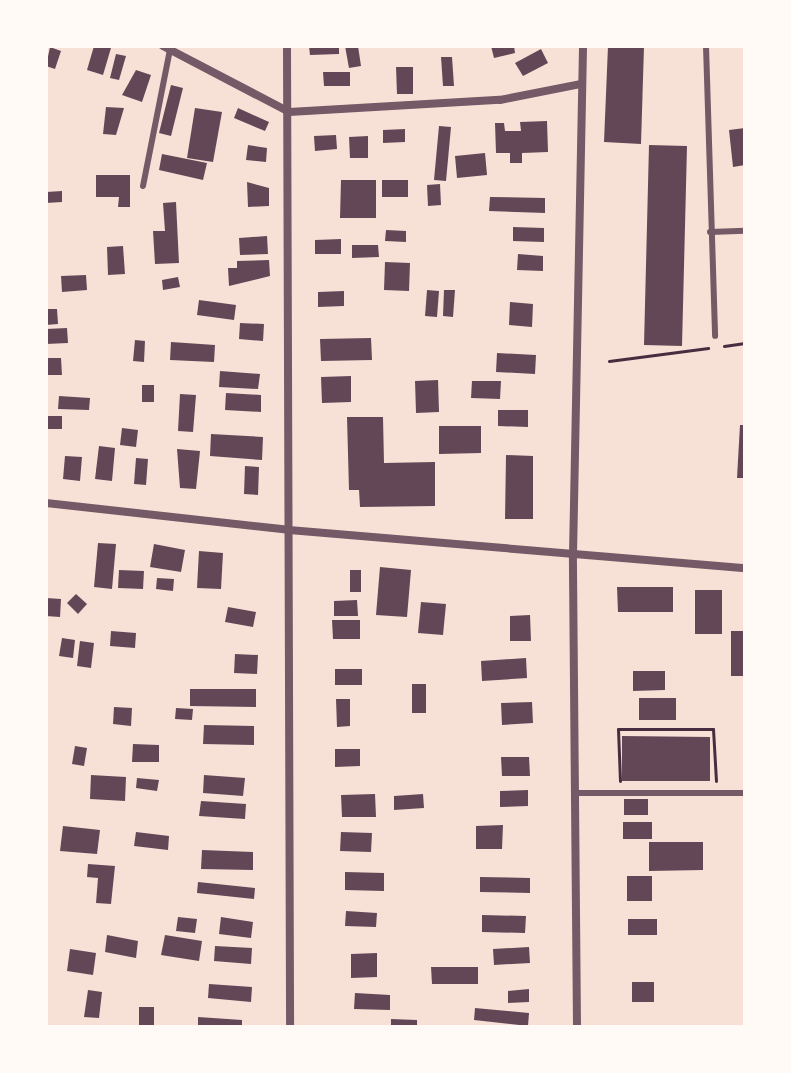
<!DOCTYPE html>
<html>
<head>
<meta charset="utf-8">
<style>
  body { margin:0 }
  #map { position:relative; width:791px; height:1073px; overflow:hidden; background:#f7e1d7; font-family:Overpass,sans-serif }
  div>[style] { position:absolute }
  .building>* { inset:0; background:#644757 }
  .path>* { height:3px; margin:-1.5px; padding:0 1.5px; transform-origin:1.5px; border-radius:1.5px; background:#4a2c40 }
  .service>* { height:6px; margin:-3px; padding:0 3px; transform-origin:3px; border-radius:3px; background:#755966 }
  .minor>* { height:8px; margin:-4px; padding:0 4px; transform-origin:4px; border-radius:4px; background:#755966 }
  span { translate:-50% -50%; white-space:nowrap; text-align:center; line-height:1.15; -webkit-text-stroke:6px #fffaf5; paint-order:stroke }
  .frame { position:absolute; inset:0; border:48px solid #fffaf5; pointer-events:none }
</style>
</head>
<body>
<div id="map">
  <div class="building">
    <div style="clip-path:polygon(94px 46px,111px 48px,103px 75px,87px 70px)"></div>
    <div style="clip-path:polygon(309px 46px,339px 46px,339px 54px,310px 55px)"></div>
    <div style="clip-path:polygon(345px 46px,358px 46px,361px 66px,349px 68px)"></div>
    <div style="clip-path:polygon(491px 46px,514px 46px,515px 53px,494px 58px)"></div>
    <div style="clip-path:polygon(608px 46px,644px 46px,641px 144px,604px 142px)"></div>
    <div style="clip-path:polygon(50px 47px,61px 51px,55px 69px,46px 66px)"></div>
    <div style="clip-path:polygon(541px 49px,548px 63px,523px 76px,515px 63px)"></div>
    <div style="clip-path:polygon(116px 54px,126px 56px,119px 80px,110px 78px)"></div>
    <div style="clip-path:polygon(441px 57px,452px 57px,454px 86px,443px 86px)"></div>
    <div style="clip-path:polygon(396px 67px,413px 67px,413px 94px,397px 94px)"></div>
    <div style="clip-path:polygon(136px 70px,151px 75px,142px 102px,122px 95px)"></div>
    <div style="clip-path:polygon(323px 72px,350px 72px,350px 86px,324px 86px)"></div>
    <div style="clip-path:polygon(171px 85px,183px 88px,171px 136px,159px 133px)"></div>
    <div style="clip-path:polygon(106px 107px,124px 108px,116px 135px,103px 134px)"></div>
    <div style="clip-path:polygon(195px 108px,222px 112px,213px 162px,187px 158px)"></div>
    <div style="clip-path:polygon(238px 108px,269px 122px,265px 131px,234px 118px)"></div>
    <div style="clip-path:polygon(547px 121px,548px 152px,522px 153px,522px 163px,510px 163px,510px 153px,496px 153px,495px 123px,504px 123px,505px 131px,521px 131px,520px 122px)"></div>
    <div style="clip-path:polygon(439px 126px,451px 127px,446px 181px,434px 180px)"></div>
    <div style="clip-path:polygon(745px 128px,745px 165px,733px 167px,729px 130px)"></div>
    <div style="clip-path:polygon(405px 129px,405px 142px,383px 143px,383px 130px)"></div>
    <div style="clip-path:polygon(336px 135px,337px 149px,315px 151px,314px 136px)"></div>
    <div style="clip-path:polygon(368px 136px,368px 158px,350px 158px,349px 137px)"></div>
    <div style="clip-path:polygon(248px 145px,267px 148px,266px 162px,246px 160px)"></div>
    <div style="clip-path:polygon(649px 145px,687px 146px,682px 346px,644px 345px)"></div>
    <div style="clip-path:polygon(485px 153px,487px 175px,457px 178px,455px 156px)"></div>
    <div style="clip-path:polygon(162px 154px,207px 163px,203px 180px,159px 170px)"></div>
    <div style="clip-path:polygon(96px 175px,130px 175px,130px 207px,118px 207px,119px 197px,96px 197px)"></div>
    <div style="clip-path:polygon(341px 180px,376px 180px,376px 218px,340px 218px)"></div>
    <div style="clip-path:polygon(382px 180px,408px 180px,408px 197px,382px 197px)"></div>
    <div style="clip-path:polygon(247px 182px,269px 188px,269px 206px,248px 207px)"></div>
    <div style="clip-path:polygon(440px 184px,441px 205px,428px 206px,427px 185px)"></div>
    <div style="clip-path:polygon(62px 191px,62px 202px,46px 203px,46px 192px)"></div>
    <div style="clip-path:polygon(490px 197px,545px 198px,545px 213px,489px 211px)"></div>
    <div style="clip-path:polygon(176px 202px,179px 263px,155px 264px,153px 231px,165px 231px,163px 203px)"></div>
    <div style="clip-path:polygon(513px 227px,544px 228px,544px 242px,513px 241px)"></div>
    <div style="clip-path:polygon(386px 230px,406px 231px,406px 242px,385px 241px)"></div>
    <div style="clip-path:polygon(267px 236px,268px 254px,240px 255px,239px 238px)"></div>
    <div style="clip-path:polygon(341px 239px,341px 254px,315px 254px,315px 240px)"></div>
    <div style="clip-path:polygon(352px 245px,378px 245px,379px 257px,352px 258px)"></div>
    <div style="clip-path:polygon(123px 246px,125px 274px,108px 275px,107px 247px)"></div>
    <div style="clip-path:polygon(518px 254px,543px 256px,543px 271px,517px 270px)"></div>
    <div style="clip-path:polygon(269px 260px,270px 276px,229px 286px,228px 268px,237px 268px,237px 261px)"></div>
    <div style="clip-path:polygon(385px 262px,410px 263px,409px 291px,384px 290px)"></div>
    <div style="clip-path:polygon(86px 275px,87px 290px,62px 292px,61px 276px)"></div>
    <div style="clip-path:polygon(178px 277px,180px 287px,163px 290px,162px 280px)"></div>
    <div style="clip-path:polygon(427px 290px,439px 291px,437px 317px,425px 316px)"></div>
    <div style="clip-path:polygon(444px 290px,455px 290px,453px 317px,443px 316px)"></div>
    <div style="clip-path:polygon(344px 291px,344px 306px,318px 307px,318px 292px)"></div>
    <div style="clip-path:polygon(199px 300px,236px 305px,234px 320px,197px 315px)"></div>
    <div style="clip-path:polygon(510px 302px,533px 304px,532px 327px,509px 325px)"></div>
    <div style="clip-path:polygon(46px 309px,57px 309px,58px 324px,46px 325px)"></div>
    <div style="clip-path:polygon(240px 323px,264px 324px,263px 341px,239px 339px)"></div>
    <div style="clip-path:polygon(67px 328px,68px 343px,46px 344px,46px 329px)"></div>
    <div style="clip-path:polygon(371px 338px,372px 360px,321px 361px,320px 339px)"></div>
    <div style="clip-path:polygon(135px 340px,145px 341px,144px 362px,133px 361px)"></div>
    <div style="clip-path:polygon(171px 342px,215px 345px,214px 362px,170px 360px)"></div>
    <div style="clip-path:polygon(497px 353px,536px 355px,535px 374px,496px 372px)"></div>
    <div style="clip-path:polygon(46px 358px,61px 358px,62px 375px,46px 375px)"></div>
    <div style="clip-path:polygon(220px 371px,260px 374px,258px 389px,219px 387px)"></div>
    <div style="clip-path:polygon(351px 376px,351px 402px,322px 403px,321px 377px)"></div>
    <div style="clip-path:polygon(438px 380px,439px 412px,416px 413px,415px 381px)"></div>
    <div style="clip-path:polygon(472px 381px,501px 381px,500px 399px,471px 398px)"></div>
    <div style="clip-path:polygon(142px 385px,154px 385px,154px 402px,142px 402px)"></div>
    <div style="clip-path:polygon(226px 393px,261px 395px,261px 412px,225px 410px)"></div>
    <div style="clip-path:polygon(180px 394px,196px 395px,193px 432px,178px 431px)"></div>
    <div style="clip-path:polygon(59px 396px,90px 398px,89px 410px,58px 409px)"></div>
    <div style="clip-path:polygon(498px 410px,528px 410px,528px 427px,498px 426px)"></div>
    <div style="clip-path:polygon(46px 416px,62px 416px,62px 429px,46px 429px)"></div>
    <div style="clip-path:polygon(347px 417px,383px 417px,384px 463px,435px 462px,435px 506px,360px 507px,359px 490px,349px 490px)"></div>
    <div style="clip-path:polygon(740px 425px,745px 425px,745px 478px,737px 478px)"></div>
    <div style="clip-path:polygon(439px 426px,481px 426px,481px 453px,439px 454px)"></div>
    <div style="clip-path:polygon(122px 428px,138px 430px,136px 447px,120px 445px)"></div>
    <div style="clip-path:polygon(211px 434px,263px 437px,262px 460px,210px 456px)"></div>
    <div style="clip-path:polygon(99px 446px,115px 448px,112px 481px,95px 479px)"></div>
    <div style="clip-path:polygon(177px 449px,200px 451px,196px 489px,180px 488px)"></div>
    <div style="clip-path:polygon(506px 455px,533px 456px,533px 519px,505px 519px)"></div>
    <div style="clip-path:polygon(65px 456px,82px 457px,80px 481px,63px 479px)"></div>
    <div style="clip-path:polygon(136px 458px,148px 459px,146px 485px,134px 484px)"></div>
    <div style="clip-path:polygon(245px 466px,259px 467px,258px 495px,244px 494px)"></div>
    <div style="clip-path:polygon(98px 543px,116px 544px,112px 589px,94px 587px)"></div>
    <div style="clip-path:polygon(154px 544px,185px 550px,181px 572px,150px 567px)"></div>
    <div style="clip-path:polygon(199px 551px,223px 553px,221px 589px,197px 588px)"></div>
    <div style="clip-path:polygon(380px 567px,411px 570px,407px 617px,376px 615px)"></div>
    <div style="clip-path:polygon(119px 570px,144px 571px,143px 589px,118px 588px)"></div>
    <div style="clip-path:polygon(350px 570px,361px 570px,361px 592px,350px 592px)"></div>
    <div style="clip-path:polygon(157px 578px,174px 579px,173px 591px,156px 589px)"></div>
    <div style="clip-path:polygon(617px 587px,673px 587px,673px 612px,618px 612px)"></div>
    <div style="clip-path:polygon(695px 590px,722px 590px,722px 634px,695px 634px)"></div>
    <div style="clip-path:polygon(76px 594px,87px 604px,78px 614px,67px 603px)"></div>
    <div style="clip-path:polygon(46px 598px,61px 599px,60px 617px,46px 616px)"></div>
    <div style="clip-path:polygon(357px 600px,358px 616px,334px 616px,334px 601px)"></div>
    <div style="clip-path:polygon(421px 602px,446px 604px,443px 635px,418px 633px)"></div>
    <div style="clip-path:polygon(228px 607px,256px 612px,253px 627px,225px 622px)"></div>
    <div style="clip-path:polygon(530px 615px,531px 641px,510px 641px,510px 616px)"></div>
    <div style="clip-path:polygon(332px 620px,360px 620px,360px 639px,333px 639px)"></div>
    <div style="clip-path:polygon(111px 631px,136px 633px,135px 648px,110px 646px)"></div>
    <div style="clip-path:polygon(731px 631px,745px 631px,745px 676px,731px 676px)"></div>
    <div style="clip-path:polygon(62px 638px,75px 640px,73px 658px,59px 656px)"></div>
    <div style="clip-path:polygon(80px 641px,94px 643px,91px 668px,77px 666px)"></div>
    <div style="clip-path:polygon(235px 654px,258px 655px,257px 674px,234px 673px)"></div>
    <div style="clip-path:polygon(526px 658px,527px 678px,482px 681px,481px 661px)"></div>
    <div style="clip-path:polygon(335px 669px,362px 669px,362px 685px,335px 685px)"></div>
    <div style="clip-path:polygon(633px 671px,665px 671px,665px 690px,633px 691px)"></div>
    <div style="clip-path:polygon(412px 684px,426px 684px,426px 713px,412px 713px)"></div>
    <div style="clip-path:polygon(190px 689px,256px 689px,256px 707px,190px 706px)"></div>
    <div style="clip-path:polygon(639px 698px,676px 698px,676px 720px,639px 720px)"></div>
    <div style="clip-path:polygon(336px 699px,350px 699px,350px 726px,337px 727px)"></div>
    <div style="clip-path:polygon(532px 702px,533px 723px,502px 725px,501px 703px)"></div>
    <div style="clip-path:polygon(114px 707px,132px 708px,131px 726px,113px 724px)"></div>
    <div style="clip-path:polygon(176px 708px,193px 709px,192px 720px,175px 719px)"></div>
    <div style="clip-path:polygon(204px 725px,254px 726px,254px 745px,203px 744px)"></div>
    <div style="clip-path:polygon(622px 736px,710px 737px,710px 781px,622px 781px)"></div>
    <div style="clip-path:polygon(133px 744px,159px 745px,159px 762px,132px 762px)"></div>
    <div style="clip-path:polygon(75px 746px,87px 748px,84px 766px,72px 764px)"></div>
    <div style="clip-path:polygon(335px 749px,360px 749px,360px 766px,335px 767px)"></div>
    <div style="clip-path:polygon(501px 757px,529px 757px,530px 776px,502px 776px)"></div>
    <div style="clip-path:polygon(91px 775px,126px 777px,125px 801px,90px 799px)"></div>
    <div style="clip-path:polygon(204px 775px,245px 778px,243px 796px,203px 793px)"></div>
    <div style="clip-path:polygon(137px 778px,159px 780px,157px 791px,136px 788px)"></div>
    <div style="clip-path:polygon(528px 790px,528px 806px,500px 807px,500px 791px)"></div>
    <div style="clip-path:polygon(375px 794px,376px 817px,342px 817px,341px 795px)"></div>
    <div style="clip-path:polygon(423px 794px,424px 808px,394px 810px,394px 796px)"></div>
    <div style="clip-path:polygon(624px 799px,648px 799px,648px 815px,624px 815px)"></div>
    <div style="clip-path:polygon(201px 801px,246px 804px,245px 819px,199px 816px)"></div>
    <div style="clip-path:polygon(623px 822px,652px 822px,652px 839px,623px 839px)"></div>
    <div style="clip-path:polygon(503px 825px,502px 849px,476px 849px,476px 826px)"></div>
    <div style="clip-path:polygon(63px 826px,100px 830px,97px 854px,60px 851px)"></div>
    <div style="clip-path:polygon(136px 832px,169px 836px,168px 850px,134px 846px)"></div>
    <div style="clip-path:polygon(341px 832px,372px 833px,371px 852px,340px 851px)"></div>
    <div style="clip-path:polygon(649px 842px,703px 842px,703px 870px,649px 871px)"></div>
    <div style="clip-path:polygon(202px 850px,253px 852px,253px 870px,201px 869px)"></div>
    <div style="clip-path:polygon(88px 864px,115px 866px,111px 904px,96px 903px,98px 878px,87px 877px)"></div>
    <div style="clip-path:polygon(345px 872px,384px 873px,384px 891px,345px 890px)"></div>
    <div style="clip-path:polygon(627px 876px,652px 876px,652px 901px,627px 901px)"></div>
    <div style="clip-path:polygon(480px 877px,530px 878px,530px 893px,480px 892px)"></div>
    <div style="clip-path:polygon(198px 882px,255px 888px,254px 899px,197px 893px)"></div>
    <div style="clip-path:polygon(346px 911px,377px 913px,376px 927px,345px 926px)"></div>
    <div style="clip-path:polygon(482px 915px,526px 916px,525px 933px,482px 932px)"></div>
    <div style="clip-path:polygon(178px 917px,197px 919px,195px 933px,176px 931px)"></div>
    <div style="clip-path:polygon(221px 917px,253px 922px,251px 938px,219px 934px)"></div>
    <div style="clip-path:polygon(628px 919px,657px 919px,657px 935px,628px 935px)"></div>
    <div style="clip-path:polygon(107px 935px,138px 941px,136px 958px,105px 952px)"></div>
    <div style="clip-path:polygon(165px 935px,202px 941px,199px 961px,161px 955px)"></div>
    <div style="clip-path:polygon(215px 946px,252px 948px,251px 964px,214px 961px)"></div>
    <div style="clip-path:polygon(529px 947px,530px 963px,494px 965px,493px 949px)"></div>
    <div style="clip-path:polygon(70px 949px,96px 953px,93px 975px,67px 971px)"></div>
    <div style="clip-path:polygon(377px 953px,377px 977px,351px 978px,351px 954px)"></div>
    <div style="clip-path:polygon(431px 967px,478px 967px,478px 984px,432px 984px)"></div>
    <div style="clip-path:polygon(632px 982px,654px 982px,654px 1002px,632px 1002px)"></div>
    <div style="clip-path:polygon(209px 984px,252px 987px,251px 1002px,208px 998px)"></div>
    <div style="clip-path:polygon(529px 989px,529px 1002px,508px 1003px,508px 991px)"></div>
    <div style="clip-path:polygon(88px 990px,102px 992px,99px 1018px,84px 1017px)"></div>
    <div style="clip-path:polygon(355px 993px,390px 995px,390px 1010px,354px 1009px)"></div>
    <div style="clip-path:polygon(139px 1007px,154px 1007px,154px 1027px,139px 1027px)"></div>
    <div style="clip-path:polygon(475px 1008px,529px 1013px,528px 1026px,474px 1020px)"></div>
    <div style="clip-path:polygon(198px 1017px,242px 1020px,242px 1027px,198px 1027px)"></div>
    <div style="clip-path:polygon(391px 1019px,417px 1020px,417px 1027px,391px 1027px)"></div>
  </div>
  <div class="path">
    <div style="left:724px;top:346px;width:21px;rotate:-8deg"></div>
    <div style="left:609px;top:361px;width:100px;rotate:-7.5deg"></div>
    <div style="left:620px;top:781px;width:52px;rotate:-92.2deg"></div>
    <div style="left:618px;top:729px;width:95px"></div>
    <div style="left:713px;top:729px;width:52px;rotate:86.7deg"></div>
  </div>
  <div class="service">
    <div style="left:706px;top:46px;width:290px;rotate:88.2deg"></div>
    <div style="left:143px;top:186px;width:139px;rotate:-78.8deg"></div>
    <div style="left:710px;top:232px;width:35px;rotate:-2deg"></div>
    <div style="left:578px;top:793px;width:167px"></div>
  </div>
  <div class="minor">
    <div style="left:163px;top:46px;width:142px;rotate:27.6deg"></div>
    <div style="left:289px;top:112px;width:211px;rotate:-3.3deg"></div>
    <div style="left:500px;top:100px;width:83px;rotate:-11.2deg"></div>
    <div style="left:287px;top:46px;width:981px;rotate:89.82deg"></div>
    <div style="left:46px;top:503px;width:244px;rotate:6.3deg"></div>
    <div style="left:289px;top:530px;width:458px;rotate:4.8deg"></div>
    <div style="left:577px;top:1027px;width:472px;rotate:-90.5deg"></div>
    <div style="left:573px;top:555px;width:509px;rotate:-88.87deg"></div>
  </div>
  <div class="frame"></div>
</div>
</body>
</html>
